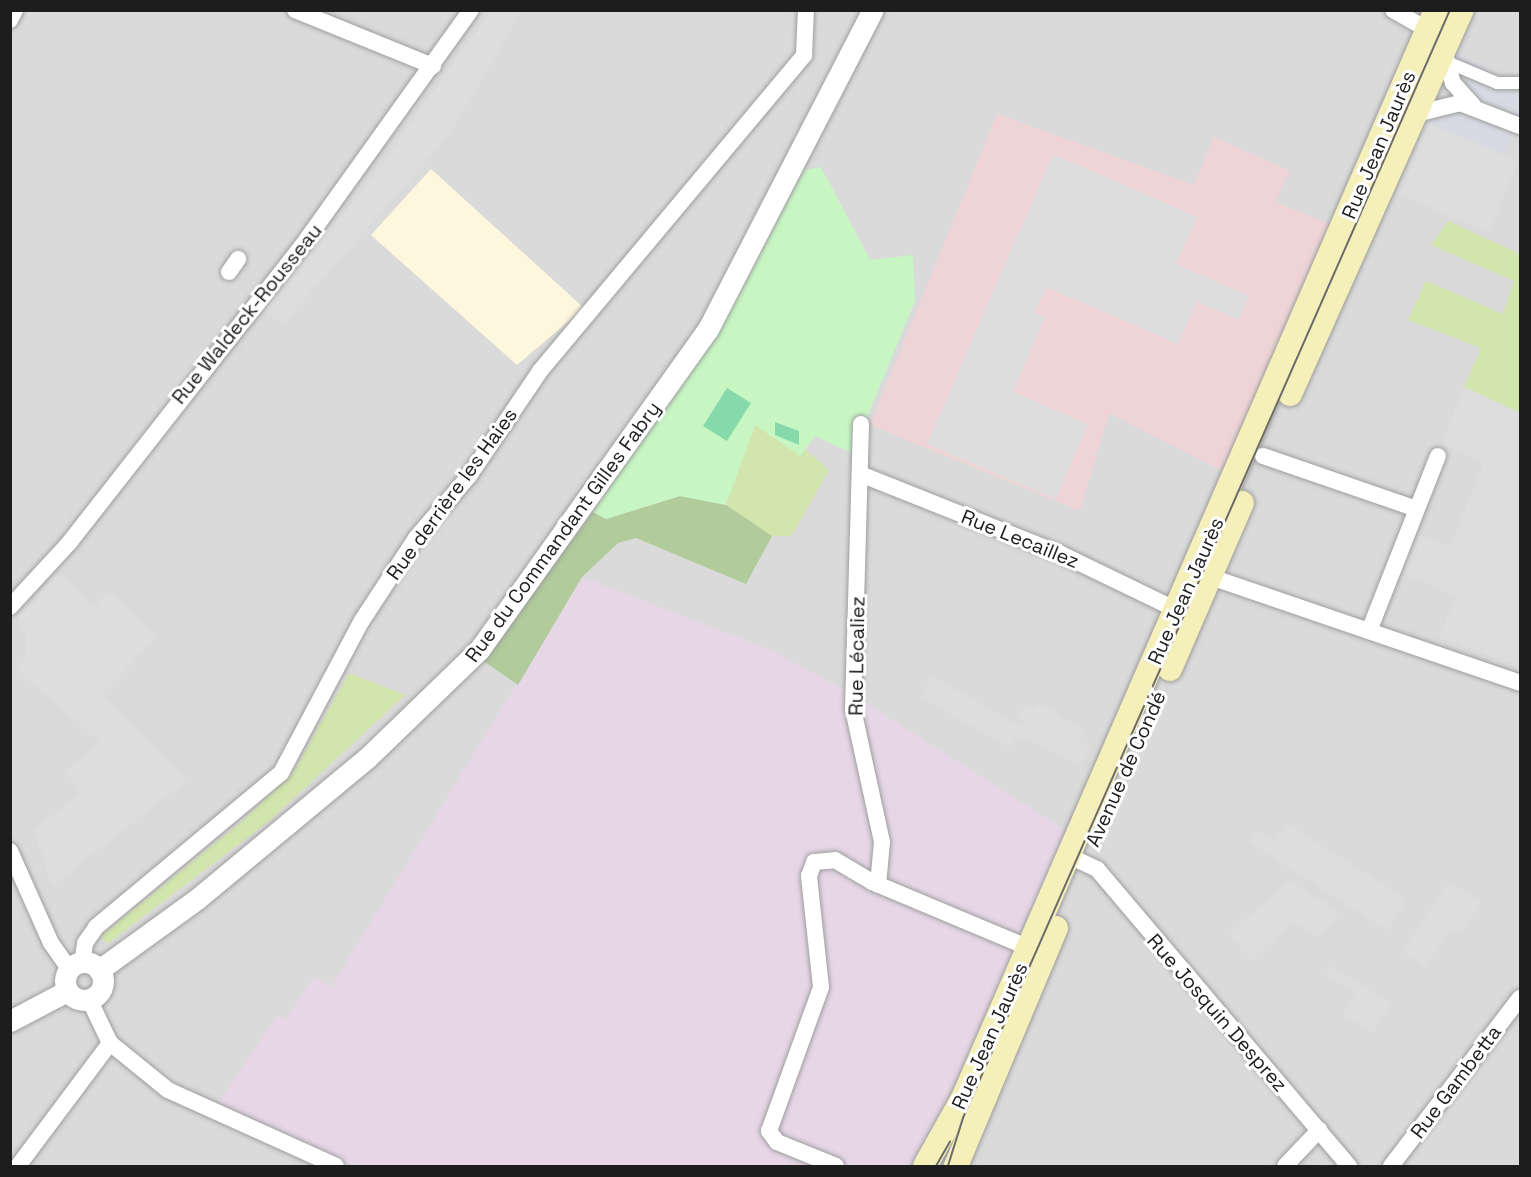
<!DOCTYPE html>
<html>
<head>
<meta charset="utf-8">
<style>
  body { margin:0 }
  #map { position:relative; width:1531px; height:1177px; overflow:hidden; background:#eee9e4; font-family:"Space Grotesk",sans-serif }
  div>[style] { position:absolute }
  .residential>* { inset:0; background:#dbdada }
  .commercial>* { inset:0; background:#eed4d7 }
  .industrial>* { inset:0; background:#e6d6e6 }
  .education>* { inset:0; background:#fdf8dd }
  .grass>* { inset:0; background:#d2e5ac }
  .forest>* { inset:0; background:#b1cb9b }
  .park>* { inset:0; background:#c7f6c3 }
  .pitch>* { inset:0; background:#86d9ab }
  .parking>* { inset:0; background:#ddd }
  .plaza>* { inset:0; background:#d8dae3 }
  .roads { filter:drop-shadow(0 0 2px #9e9e9e) drop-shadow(0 0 2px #9e9e9e) }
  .pedestrian>* { height:12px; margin:-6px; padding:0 6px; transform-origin:6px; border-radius:6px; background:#fff }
  .minor>* { height:16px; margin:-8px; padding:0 8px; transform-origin:8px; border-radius:8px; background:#fff }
  .tertiary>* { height:21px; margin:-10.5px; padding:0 10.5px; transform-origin:10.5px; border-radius:10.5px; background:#fff }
  .tertiary>.ring { margin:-10.5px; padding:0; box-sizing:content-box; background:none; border:21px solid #fff; border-radius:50% }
  .secondary>* { height:24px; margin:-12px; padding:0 12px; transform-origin:12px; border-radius:12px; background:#f5efba }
  .tram>* { height:1.5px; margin:-0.75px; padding:0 0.75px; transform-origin:0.75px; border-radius:0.75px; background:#6b6b6b }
  span { translate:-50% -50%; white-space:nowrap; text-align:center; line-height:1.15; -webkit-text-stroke:6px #fff; paint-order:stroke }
  .street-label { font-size:20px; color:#1d1d1d }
  .frame { position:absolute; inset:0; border:12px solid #1d1d1d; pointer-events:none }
</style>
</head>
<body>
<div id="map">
  <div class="residential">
    <div style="clip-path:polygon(10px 11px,1520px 11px,1520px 1166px,11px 1166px)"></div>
  </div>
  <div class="commercial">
    <div style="clip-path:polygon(997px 114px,1194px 185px,1214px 137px,1290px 171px,1275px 202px,1332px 225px,1222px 471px,1109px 413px,1080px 511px,870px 425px)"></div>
  </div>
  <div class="industrial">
    <div style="clip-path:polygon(582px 577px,771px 650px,852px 694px,1068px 832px,917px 1166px,356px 1166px,218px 1104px,277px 1015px,285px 1020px,314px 977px,331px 987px)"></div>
  </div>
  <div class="education">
    <div style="clip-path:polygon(431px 169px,584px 308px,517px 365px,371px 235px)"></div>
  </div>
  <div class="grass">
    <div style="clip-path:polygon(1448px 221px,1520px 254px,1520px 413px,1464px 387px,1481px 348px,1408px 320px,1426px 281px,1503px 314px,1514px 281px,1431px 245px)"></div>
    <div style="clip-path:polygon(755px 425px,800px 455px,805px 449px,829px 470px,791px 536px,772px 536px,726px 505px)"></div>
    <div style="clip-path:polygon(349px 673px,405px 695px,268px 822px,107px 944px,101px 936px,241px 822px,293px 773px)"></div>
  </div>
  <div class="forest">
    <div style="clip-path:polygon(680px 496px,726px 505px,772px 536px,746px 584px,636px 538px,618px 543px,582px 577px,518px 685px,482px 660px,593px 512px,606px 519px)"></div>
  </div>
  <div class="park">
    <div style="clip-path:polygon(821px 167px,870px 260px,913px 255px,915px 301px,852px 453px,815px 436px,800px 456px,755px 425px,726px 505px,680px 496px,606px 519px,593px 512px,737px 298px,804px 170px)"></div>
  </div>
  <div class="pitch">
    <div style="clip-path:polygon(727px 388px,751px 403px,727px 441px,703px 426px)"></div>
    <div style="clip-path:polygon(775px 422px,799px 431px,799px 445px,775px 435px)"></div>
  </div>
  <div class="parking">
    <div style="clip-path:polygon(491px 11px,522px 11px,449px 135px,283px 324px,256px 305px,360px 195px)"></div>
    <div style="clip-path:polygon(1426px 122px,1518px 161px,1489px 233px,1396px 193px)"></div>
    <div style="clip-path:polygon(1053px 154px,1197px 217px,1176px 264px,1249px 296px,1239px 320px,1197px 302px,1178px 344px,1046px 287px,1035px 312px,1045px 317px,1013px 392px,1088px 424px,1056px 499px,927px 444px)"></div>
    <div style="clip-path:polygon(1464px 387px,1520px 413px,1520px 666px,1439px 637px,1456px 596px,1397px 571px,1412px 532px,1450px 547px,1484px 463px,1442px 443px)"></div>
    <div style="clip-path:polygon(58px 573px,94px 607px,109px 592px,157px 636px,102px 695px,187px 780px,52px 886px,34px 830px,82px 792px,65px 772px,100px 742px,17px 670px,26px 656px,27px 637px,17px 616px)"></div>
    <div style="clip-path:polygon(932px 676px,1019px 726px,1025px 723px,1017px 718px,1026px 704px,1035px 709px,1039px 702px,1084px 731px,1079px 740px,1091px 746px,1080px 765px,1023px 738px,1015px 737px,1010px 748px,921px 697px)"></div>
    <div style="clip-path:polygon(1287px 823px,1407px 900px,1387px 931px,1249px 841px,1256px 830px,1275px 842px)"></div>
    <div style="clip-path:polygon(1290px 881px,1339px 912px,1320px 937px,1292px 922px,1251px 961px,1229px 933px)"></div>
    <div style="clip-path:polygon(1449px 882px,1481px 902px,1460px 934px,1450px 929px,1425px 967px,1403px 952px)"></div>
    <div style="clip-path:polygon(1330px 966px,1391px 1003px,1373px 1033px,1342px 1014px,1355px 993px,1325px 974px)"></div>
  </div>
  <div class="plaza">
    <div style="clip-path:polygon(1451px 50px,1505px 77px,1520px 78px,1520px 120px,1477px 100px,1462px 86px)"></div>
    <div style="clip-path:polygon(1452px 107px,1514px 131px,1505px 155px,1420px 119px)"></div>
  </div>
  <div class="roads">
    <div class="pedestrian">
      <div style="left:1452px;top:64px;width:49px;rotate:22.9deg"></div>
      <div style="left:1497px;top:83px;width:23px"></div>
    </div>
    <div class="minor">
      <div style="left:295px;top:10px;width:149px;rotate:22.1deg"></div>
      <div style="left:1393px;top:10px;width:40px;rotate:29.7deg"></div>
      <div style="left:10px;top:20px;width:11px;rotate:-63deg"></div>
      <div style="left:1444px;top:50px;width:34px;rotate:75deg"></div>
      <div style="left:1453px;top:83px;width:30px;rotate:48deg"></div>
      <div style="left:1416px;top:114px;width:45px;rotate:-14deg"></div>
      <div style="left:1460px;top:103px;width:64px;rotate:21deg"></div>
      <div style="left:229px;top:272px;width:16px;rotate:-55deg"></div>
      <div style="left:861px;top:424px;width:285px;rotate:91.6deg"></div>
      <div style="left:853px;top:709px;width:136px;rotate:77.7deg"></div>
      <div style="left:882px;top:842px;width:43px;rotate:95.3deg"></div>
      <div style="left:1263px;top:456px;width:160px;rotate:19deg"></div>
      <div style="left:860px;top:474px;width:216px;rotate:21.7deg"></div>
      <div style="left:1061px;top:554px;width:129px;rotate:25.8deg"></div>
      <div style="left:1202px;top:574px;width:336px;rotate:18.9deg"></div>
      <div style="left:10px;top:607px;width:87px;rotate:-47.3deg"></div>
      <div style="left:69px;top:543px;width:377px;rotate:-51.9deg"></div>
      <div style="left:302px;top:246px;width:290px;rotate:-54.4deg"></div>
      <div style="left:1369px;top:631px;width:188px;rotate:-68.5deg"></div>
      <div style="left:10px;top:851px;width:101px;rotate:66deg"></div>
      <div style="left:51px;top:943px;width:32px;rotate:55deg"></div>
      <div style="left:1069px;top:856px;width:31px;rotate:25deg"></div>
      <div style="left:1097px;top:869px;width:390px;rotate:49.7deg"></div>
      <div style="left:82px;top:963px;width:20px;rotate:-81deg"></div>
      <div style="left:85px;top:943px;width:19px;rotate:-55deg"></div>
      <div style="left:96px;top:927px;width:241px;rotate:-39.8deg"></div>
      <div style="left:281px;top:773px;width:171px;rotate:-62.1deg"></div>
      <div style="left:361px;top:622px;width:100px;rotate:-56.8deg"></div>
      <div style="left:416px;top:538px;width:82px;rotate:-49.5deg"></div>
      <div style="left:469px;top:476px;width:127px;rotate:-55.9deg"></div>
      <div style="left:540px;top:371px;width:412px;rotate:-50.1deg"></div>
      <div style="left:804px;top:55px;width:45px;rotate:-87.5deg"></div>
      <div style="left:89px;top:999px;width:49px;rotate:64.5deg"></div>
      <div style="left:110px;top:1043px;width:75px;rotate:39deg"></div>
      <div style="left:168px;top:1090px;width:184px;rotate:24.3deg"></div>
      <div style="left:18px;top:1166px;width:154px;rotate:-53.2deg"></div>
      <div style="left:836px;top:1166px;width:64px;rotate:-157.9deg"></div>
      <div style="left:777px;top:1142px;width:14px;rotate:-126deg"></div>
      <div style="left:769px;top:1131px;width:153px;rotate:-70.1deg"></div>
      <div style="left:821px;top:987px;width:112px;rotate:-96.2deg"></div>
      <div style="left:809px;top:876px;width:15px;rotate:-70deg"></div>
      <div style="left:814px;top:862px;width:21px;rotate:-5deg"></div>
      <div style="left:835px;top:860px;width:43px;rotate:30.7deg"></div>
      <div style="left:872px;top:882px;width:170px;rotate:22.8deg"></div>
      <div style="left:1285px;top:1166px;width:50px;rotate:-46.6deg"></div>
      <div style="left:1391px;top:1166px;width:212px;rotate:-52.5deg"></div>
    </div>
    <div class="tertiary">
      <div class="ring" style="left:65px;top:962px;width:17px;height:17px"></div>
      <div style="left:99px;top:970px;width:121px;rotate:-35.9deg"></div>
      <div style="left:197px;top:899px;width:221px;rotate:-39.7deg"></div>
      <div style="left:367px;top:758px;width:156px;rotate:-44deg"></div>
      <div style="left:479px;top:650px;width:394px;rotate:-54.5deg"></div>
      <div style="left:708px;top:329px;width:359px;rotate:-62.7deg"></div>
      <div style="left:10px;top:1021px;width:64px;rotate:-27.8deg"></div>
    </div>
    <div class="secondary">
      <div style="left:1290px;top:394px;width:421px;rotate:-65.9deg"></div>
      <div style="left:1170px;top:669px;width:181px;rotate:-66.6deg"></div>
      <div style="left:925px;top:1166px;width:78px;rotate:-60.8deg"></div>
      <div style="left:963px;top:1098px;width:1186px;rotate:-66.5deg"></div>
      <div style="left:956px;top:1166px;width:258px;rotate:-67.2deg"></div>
    </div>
  </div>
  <div class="tram">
    <div style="left:936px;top:1166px;width:28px;rotate:-60deg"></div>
    <div style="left:948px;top:1166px;width:50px;rotate:-72.6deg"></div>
    <div style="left:963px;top:1118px;width:1210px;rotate:-66.27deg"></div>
  </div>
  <div class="street-label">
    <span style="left:1379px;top:145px;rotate:-67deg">Rue Jean Jaurès</span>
    <span style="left:247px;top:314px;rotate:-51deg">Rue Waldeck-Rousseau</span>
    <span style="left:452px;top:494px;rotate:-54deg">Rue derrière les Haies</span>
    <span style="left:563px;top:532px;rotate:-54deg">Rue du Commandant Gilles Fabry</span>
    <span style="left:1020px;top:539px;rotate:22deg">Rue Lecaillez</span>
    <span style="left:1186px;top:591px;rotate:-66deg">Rue Jean Jaurès</span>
    <span style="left:857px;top:656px;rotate:-89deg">Rue Lécaliez</span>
    <span style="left:1126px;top:769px;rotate:-66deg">Avenue de Condé</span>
    <span style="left:1217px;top:1013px;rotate:49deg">Rue Josquin Desprez</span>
    <span style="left:990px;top:1036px;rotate:-66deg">Rue Jean Jaurès</span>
    <span style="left:1456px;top:1082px;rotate:-53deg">Rue Gambetta</span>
  </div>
  <div class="frame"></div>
</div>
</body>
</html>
